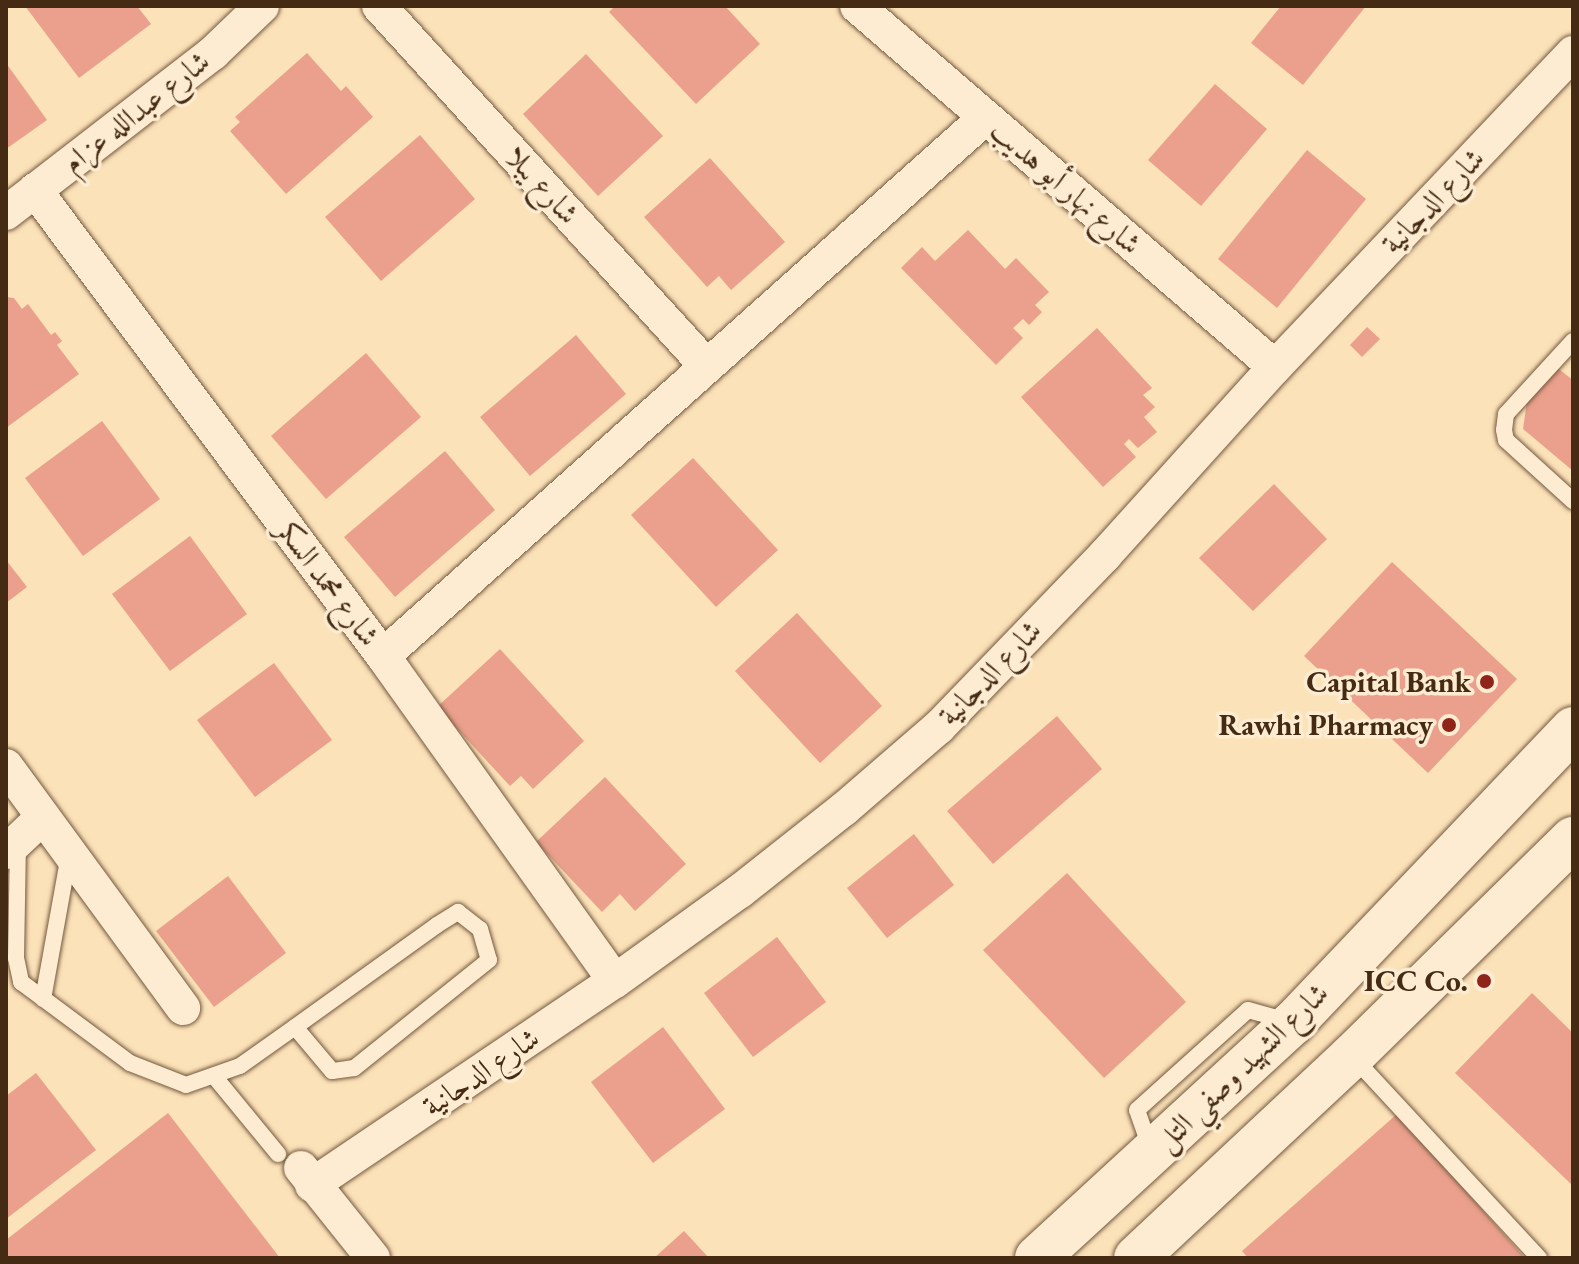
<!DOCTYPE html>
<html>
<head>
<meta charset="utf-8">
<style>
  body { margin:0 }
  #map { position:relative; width:1579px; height:1264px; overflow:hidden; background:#fce2b9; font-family:"EB Garamond",Amiri,serif }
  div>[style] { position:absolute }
  .building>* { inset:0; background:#eaa08c }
  .roads { filter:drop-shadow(0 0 2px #73583d) drop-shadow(0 0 2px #73583d) }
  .lane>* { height:16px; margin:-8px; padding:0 8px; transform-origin:8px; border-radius:8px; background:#fdecd2 }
  .street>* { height:34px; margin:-17px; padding:0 17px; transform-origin:17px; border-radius:17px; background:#fdecd2 }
  .secondary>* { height:44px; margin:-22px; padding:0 22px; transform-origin:22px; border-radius:22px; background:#fdecd2 }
  .dots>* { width:22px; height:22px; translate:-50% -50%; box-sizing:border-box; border:4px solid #fdecd2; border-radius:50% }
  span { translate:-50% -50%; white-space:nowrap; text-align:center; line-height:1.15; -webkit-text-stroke:7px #fdecd2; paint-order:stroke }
  .street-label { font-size:30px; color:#452a14 }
  .poi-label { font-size:30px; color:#452a14; font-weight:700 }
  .right { translate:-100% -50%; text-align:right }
  .frame { position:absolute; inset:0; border:8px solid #452a14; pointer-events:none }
</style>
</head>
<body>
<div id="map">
  <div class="building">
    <div style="clip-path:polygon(25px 6px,137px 6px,151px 24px,79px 78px)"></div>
    <div style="clip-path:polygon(615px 6px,725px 6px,760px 44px,696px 104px,609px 12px)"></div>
    <div style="clip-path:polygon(1281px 6px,1366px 6px,1303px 85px,1251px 43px)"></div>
    <div style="clip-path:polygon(307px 53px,341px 91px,346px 86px,373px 117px,286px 194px,230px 131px,240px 122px,235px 117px)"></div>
    <div style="clip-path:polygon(586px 54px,663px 136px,598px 196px,523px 114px)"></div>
    <div style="clip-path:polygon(6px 63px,47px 120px,6px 149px)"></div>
    <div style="clip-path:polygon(1215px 84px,1267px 129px,1201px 206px,1148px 160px)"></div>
    <div style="clip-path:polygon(420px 135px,475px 199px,381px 281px,325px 217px)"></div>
    <div style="clip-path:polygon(1307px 150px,1366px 199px,1277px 308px,1218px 259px)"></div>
    <div style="clip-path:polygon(710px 158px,785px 242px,731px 290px,719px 276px,707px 287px,644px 217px)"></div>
    <div style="clip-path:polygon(968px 230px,1005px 269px,1016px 258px,1049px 292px,1035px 305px,1042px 312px,1029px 325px,1023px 319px,1013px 328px,1023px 338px,996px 365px,901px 268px,922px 247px,935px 261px)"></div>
    <div style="clip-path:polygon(6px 297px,14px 298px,22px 309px,28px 304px,51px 335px,55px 332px,62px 341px,57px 345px,79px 374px,6px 428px)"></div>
    <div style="clip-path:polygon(1367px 327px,1380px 339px,1362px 357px,1350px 345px)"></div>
    <div style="clip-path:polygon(1097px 328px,1152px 388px,1143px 395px,1155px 407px,1144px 417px,1157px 432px,1138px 448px,1129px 439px,1124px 444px,1136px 457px,1103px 487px,1021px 397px)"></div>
    <div style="clip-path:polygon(576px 335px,626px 394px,530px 476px,480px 417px)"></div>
    <div style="clip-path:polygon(366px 353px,421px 417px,326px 499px,271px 436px)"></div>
    <div style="clip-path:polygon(1556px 367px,1573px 380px,1573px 471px,1523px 429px,1528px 394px)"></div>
    <div style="clip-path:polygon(102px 421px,160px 499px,83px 556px,25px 478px)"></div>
    <div style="clip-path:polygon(445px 451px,495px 510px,395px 597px,344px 537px)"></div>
    <div style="clip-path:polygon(693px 458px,778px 550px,716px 607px,631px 515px)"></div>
    <div style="clip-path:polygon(1274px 484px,1327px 539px,1253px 611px,1199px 558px)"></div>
    <div style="clip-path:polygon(190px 536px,247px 614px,170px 671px,112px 594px)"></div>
    <div style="clip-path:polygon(6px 560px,27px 587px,6px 603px)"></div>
    <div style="clip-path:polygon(1392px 562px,1517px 679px,1428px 773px,1304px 656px)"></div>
    <div style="clip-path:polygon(797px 613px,882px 706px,820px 763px,735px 671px)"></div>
    <div style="clip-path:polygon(500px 649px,584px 741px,533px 789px,521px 776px,510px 786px,437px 707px)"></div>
    <div style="clip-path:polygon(274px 663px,332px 740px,255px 797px,197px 720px)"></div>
    <div style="clip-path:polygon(1057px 716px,1102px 769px,993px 864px,947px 811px)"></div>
    <div style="clip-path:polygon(605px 777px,686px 864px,635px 911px,620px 894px,602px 912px,536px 842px)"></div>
    <div style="clip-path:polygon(914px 834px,954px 885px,887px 938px,847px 888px)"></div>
    <div style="clip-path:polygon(1067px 873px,1186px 1002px,1104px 1078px,983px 950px)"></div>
    <div style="clip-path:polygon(228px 876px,286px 953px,214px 1007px,156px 931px)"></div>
    <div style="clip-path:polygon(777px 937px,826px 1002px,753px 1057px,704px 993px)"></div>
    <div style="clip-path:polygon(1532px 993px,1573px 1033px,1573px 1186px,1455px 1073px)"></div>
    <div style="clip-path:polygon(663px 1027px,725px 1109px,653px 1163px,591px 1082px)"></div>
    <div style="clip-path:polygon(36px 1073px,96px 1150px,6px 1219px,6px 1096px)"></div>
    <div style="clip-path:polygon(168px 1113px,280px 1258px,6px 1258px,6px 1240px)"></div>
    <div style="clip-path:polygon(1397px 1114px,1525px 1258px,1248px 1258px,1242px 1251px)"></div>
    <div style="clip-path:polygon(684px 1231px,709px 1258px,654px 1258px)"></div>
  </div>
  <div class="roads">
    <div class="lane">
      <div style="left:1573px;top:341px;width:99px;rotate:132.5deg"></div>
      <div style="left:1506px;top:414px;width:16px;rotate:97deg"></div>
      <div style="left:1504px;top:430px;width:10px;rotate:79deg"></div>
      <div style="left:1506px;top:440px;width:91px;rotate:42.3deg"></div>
      <div style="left:18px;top:843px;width:115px;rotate:91deg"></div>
      <div style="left:16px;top:958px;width:25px;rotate:78deg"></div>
      <div style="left:21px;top:982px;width:136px;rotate:36.6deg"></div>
      <div style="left:130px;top:1063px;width:60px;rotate:21.4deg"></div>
      <div style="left:186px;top:1085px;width:57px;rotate:-19.4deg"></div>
      <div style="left:240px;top:1066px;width:67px;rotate:-35.3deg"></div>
      <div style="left:295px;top:1027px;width:175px;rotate:-35.7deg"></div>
      <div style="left:437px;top:925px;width:25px;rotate:-32deg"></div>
      <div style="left:458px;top:912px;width:28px;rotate:38deg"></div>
      <div style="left:480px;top:929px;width:32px;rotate:74deg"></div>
      <div style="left:489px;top:960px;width:173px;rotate:141.3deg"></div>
      <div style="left:354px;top:1068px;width:22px;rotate:172deg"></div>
      <div style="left:332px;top:1071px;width:57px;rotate:-130.1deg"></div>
      <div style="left:43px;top:999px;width:146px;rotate:-79.8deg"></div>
      <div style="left:1353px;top:1057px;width:274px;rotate:47.2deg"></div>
      <div style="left:214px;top:1076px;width:101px;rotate:50.6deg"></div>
      <div style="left:1151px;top:1150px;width:42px;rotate:-109.3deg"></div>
      <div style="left:1137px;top:1110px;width:149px;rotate:-42deg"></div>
      <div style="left:1248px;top:1010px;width:41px;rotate:15.4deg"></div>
    </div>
    <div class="street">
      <div style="left:379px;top:6px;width:486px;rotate:47.7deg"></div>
      <div style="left:857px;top:6px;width:552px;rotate:40.82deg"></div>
      <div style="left:35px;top:190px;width:582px;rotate:53.25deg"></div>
      <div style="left:383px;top:656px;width:399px;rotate:54.5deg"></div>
      <div style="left:6px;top:213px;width:262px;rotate:-37.7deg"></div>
      <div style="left:213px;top:53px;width:68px;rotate:-43.8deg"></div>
      <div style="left:383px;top:656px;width:807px;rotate:-41.79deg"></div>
      <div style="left:6px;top:766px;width:300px;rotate:53.8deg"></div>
      <div style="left:6px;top:852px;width:51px;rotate:-43.4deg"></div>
      <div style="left:301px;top:1168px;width:115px;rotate:51.3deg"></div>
      <div style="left:312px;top:1185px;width:365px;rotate:-34deg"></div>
      <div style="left:615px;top:981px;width:154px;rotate:-35.8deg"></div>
      <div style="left:740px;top:891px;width:132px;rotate:-38.3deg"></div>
      <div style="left:844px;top:809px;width:125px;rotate:-40.8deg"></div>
      <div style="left:939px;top:727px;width:239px;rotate:-46deg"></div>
      <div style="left:1105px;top:555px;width:253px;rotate:-47.9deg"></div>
      <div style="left:1275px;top:367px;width:433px;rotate:-46.5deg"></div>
    </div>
    <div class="secondary">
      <div style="left:1037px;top:1258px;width:348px;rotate:-42.6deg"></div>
      <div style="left:1293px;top:1023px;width:406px;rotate:-46.4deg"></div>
      <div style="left:1136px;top:1258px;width:296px;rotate:-43.1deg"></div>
      <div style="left:1352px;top:1056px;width:310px;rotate:-44.5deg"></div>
    </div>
  </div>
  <div class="dots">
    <div style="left:1487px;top:682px;background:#8f2418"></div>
    <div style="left:1449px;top:725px;background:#8f2418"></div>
    <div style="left:1484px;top:981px;background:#8f2418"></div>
  </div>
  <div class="street-label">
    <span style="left:136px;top:112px;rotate:-38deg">شارع عبدالله عزام</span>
    <span style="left:542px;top:185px;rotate:48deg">شارع يبلا</span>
    <span style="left:1066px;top:187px;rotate:41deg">شارع نهار أبو هديب</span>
    <span style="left:1433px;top:201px;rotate:-46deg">شارع الدجانية</span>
    <span style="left:328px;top:583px;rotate:53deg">شارع محمد السكر</span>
    <span style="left:990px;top:673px;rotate:-46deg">شارع الدجانية</span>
    <span style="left:1242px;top:1067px;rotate:-44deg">شارع الشهيد وصفي التل</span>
    <span style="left:481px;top:1072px;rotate:-34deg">شارع الدجانية</span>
  </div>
  <div class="poi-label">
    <span class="right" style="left:1471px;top:682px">Capital Bank</span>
    <span class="right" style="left:1433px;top:725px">Rawhi Pharmacy</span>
    <span class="right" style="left:1468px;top:981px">ICC Co.</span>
  </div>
  <div class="frame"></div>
</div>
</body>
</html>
